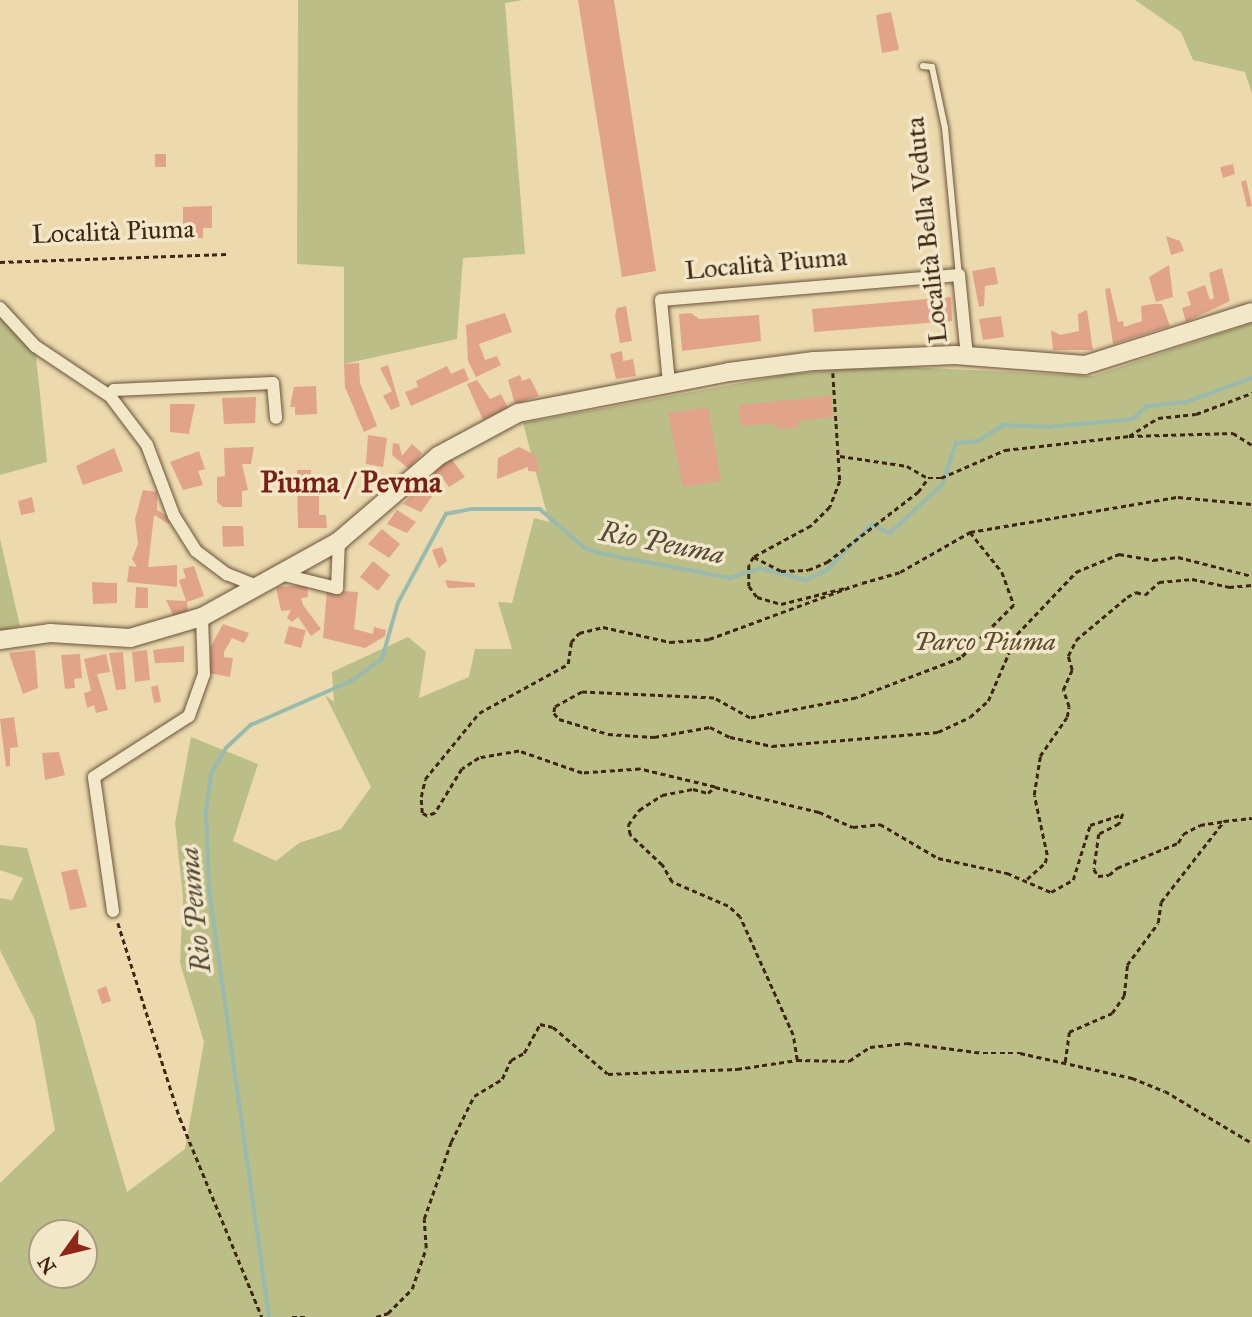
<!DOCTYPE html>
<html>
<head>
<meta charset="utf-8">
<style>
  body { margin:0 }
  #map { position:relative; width:1252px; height:1317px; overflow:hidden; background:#ecdaae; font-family:"IM FELL Great Primer",serif }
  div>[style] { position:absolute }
  .green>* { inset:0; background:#bcbe87 }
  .stream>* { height:3.5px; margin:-1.75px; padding:0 1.75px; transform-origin:1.75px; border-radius:1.75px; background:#99baae }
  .building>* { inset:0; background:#e1a389 }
  .path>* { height:2.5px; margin-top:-1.25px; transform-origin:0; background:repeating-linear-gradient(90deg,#3e2613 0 5px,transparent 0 8.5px) }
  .roads { filter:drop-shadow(0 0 2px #6a533a) drop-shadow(0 0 2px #6a533a) }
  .lane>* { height:6px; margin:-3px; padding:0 3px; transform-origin:3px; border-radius:3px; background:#f3e7ca }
  .street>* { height:12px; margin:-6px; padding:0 6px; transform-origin:6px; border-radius:6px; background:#f3e7ca }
  .secondary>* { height:18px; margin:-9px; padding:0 9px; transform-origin:9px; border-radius:9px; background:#f3e7ca }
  span { translate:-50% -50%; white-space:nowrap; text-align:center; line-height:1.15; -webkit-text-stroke:7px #f3e7ca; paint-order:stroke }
  .street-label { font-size:26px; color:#3e2613 }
  .park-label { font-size:26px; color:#5e4c30; font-style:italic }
  .water-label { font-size:28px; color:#554b3a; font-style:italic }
  .quarter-label { font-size:30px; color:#7a1f14; font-weight:700 }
  .north { position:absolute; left:28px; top:1219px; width:70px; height:70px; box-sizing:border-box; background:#f3e7ca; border:2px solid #ab9a81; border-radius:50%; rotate:236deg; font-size:19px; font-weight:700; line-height:28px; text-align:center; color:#3e2613 }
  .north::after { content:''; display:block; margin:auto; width:24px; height:32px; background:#8f2418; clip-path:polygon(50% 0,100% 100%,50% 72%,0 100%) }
</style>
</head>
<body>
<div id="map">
  <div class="green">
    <div style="clip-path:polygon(298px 0,523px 0,505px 3px,525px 254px,463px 258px,457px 339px,344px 364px,344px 267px,297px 264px)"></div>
    <div style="clip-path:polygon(1135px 0,1252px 0,1252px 94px,1245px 72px,1193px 60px,1181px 32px)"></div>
    <div style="clip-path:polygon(0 308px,35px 346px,47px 462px,0 475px)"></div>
    <div style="clip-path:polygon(evenodd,1252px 323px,1252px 1317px,0 1317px,0 1183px,55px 1130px,35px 1020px,0 950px,0 898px,12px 900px,23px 878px,0 870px,0 845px,27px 848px,127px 1192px,185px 1149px,204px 1042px,180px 963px,183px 898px,175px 823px,191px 737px,258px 764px,233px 841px,276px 861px,299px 843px,341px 829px,371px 787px,325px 695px,334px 702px,332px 672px,408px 637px,426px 652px,419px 698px,469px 677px,475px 649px,512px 649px,498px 602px,512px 603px,534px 518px,549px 522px,523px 423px,784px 375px,834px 370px,907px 367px,1093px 376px,1252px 323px,42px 1233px,84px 1233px,84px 1275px,42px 1275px,42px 1233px)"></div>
    <div style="clip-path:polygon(0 539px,20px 626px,0 631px)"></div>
  </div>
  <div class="stream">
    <div style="left:269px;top:1317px;width:433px;rotate:-98deg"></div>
    <div style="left:209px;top:888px;width:77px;rotate:-92.2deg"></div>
    <div style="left:206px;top:811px;width:37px;rotate:-82deg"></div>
    <div style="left:211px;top:774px;width:30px;rotate:-60deg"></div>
    <div style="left:226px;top:748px;width:34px;rotate:-43deg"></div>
    <div style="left:251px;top:725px;width:109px;rotate:-23.7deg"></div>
    <div style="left:351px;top:681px;width:38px;rotate:-35deg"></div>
    <div style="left:382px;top:659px;width:58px;rotate:-74.1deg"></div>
    <div style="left:398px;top:603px;width:101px;rotate:-61.7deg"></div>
    <div style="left:446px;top:514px;width:25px;rotate:-11deg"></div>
    <div style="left:471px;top:509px;width:69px"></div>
    <div style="left:540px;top:509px;width:60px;rotate:40.9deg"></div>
    <div style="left:585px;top:548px;width:20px;rotate:18deg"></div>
    <div style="left:604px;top:554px;width:128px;rotate:10.8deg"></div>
    <div style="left:730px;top:578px;width:32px;rotate:-18deg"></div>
    <div style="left:760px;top:568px;width:48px;rotate:14.6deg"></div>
    <div style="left:806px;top:580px;width:23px;rotate:-25deg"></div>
    <div style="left:827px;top:570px;width:64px;rotate:-45.6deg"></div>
    <div style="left:872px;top:524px;width:20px;rotate:27deg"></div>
    <div style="left:890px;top:533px;width:71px;rotate:-42.7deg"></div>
    <div style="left:942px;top:485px;width:44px;rotate:-71.6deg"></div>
    <div style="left:956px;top:443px;width:22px;rotate:-5deg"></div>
    <div style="left:978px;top:441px;width:31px;rotate:-32deg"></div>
    <div style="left:1004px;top:425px;width:44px;rotate:2.6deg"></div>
    <div style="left:1048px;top:427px;width:85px;rotate:-5.4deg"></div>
    <div style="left:1133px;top:419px;width:19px;rotate:-43deg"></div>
    <div style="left:1147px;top:406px;width:40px;rotate:-5.7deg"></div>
    <div style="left:1187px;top:402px;width:69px;rotate:-20.3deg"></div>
  </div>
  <div class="building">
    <div style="clip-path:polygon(578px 0,614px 0,656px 271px,622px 277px)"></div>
    <div style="clip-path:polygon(891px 12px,899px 50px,882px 53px,876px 15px)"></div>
    <div style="clip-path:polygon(155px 154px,166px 154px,166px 167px,155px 167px)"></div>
    <div style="clip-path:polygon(1233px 164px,1235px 174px,1223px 178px,1220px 167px)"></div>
    <div style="clip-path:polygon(1246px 180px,1252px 206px,1247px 207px,1241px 182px)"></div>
    <div style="clip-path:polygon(212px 206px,212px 228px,203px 228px,203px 238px,183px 238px,183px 207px)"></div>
    <div style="clip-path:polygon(1166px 236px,1180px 241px,1184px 251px,1171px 255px)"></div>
    <div style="clip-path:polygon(1169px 265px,1173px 297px,1156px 302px,1149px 277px)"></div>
    <div style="clip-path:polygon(995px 267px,998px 284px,985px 286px,984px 306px,979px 307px,972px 271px)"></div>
    <div style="clip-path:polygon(1222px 268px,1230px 301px,1186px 322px,1182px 308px,1191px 305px,1187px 292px,1205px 285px,1210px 300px,1214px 298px,1209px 273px)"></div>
    <div style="clip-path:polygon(1110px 288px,1118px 322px,1123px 321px,1124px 327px,1142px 321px,1141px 306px,1153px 304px,1162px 304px,1170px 326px,1113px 344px,1105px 289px)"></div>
    <div style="clip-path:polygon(951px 297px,952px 321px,814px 332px,812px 309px)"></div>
    <div style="clip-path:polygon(626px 306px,632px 341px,620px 343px,615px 315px,617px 308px)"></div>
    <div style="clip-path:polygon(1087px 310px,1093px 350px,1053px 350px,1051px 330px,1060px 335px,1079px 331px,1078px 314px)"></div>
    <div style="clip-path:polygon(505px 313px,512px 332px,479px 344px,485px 360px,497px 356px,501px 365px,476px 377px,468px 361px,466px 325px)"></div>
    <div style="clip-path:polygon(691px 313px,699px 319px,759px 315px,761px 341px,682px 351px,679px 314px)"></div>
    <div style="clip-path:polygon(1001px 316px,1004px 337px,983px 340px,979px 319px)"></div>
    <div style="clip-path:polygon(622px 351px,623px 361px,633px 359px,636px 376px,616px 379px,610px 354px)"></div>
    <div style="clip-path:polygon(359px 363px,360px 383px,377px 426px,364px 432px,345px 387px,344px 364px)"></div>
    <div style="clip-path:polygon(388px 365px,400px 406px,391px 410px,383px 396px,392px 391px,380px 368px)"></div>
    <div style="clip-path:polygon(447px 366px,451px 374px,464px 368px,469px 380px,411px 406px,405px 392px,418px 387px,416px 381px)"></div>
    <div style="clip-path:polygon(520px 375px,522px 381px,530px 378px,539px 396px,515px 404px,508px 380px)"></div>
    <div style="clip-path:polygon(477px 380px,490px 399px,501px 394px,508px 408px,483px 420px,467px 384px)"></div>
    <div style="clip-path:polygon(316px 386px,317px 414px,295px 415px,295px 407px,290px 407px,294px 387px)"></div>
    <div style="clip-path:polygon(831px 396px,833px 417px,798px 421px,799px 427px,777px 430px,776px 423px,741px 426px,739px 405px)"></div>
    <div style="clip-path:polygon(256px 397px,255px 423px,224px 424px,222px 398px)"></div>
    <div style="clip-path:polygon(170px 404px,195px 404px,189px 434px,170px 432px)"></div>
    <div style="clip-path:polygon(708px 407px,721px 481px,683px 487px,668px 413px)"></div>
    <div style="clip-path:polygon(368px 435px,387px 438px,383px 467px,366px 464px)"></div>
    <div style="clip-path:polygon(393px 443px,399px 444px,402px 456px,412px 444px,422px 453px,409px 469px,392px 455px)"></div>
    <div style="clip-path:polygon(254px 447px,251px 464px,242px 464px,248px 490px,242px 491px,242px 507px,223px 507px,217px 502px,217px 477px,225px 476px,224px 448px)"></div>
    <div style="clip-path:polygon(519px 447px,535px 455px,540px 472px,528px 471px,528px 467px,497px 479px,498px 458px)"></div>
    <div style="clip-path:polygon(114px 448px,123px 471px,83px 485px,76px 466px)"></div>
    <div style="clip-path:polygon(199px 451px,205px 469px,198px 471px,203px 485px,183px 490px,170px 462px)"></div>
    <div style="clip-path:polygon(450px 457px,465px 477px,449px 487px,444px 480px,421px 512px,403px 504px)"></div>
    <div style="clip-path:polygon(297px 470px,311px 470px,309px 494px,319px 494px,319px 515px,326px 515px,327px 528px,298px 528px)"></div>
    <div style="clip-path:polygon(143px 490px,157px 492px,157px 510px,170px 518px,169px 524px,154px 515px,148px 567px,177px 565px,177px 587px,127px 582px,129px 566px,137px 567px,132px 559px,138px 544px,135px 519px)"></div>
    <div style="clip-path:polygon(32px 497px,35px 512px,21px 515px,18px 501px)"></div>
    <div style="clip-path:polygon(397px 510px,416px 522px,407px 533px,387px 524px)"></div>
    <div style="clip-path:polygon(222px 526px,243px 526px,244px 546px,223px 547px)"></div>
    <div style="clip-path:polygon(382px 529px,400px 544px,389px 558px,368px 544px)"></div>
    <div style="clip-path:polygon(442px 547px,447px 561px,439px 568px,432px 550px)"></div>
    <div style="clip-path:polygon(373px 561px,390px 575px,378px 591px,360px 577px)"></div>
    <div style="clip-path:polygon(194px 566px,204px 596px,187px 602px,188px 613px,174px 617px,166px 600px,186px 601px,179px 580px,186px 578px,183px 569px)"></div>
    <div style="clip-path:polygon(445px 580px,475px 583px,475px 587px,448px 588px)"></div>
    <div style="clip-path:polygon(92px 582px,117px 583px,117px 603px,93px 604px)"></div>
    <div style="clip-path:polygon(307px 585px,308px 597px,301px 598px,303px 605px,321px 629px,311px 636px,298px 617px,292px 622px,287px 618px,291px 610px,281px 611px,276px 587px)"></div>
    <div style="clip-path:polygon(136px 587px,148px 588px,148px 608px,135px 608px)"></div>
    <div style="clip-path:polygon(327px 590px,358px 592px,354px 629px,373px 634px,374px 627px,386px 630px,385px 636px,365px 648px,323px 638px)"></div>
    <div style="clip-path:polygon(223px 624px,249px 633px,244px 643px,232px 638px,224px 652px,224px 657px,233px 658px,230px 677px,209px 673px,211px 646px)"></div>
    <div style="clip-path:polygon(289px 626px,306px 630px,301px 648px,284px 643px)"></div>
    <div style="clip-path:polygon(184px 646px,184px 662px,155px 663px,153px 650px)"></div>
    <div style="clip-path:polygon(35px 650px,38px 688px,23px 694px,9px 653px)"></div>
    <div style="clip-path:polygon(147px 650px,150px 680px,135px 682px,132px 652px)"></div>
    <div style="clip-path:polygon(123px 652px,126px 689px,116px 690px,109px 653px)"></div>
    <div style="clip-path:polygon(80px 654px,82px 678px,74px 679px,75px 688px,65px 689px,61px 655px)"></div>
    <div style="clip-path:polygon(106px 654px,110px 672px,97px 674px,108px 710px,96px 713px,94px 705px,87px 708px,84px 693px,91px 691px,84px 659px)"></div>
    <div style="clip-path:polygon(158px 685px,161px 702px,154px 703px,151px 687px)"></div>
    <div style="clip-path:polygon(14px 717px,18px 747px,10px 748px,10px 766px,6px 767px,0 719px)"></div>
    <div style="clip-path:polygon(59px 752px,65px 775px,45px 780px,42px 753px)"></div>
    <div style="clip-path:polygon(77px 869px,87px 907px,70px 910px,61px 872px)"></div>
    <div style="clip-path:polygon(106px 986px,111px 1001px,102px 1004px,97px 990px)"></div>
  </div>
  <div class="path">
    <div style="left:0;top:262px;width:227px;rotate:-2deg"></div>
    <div style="left:833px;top:373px;width:108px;rotate:86.3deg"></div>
    <div style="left:840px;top:481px;width:28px;rotate:111deg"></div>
    <div style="left:830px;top:507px;width:27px;rotate:135deg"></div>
    <div style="left:811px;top:526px;width:65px;rotate:151.5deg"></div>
    <div style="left:754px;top:557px;width:9px;rotate:122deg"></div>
    <div style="left:749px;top:565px;width:21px;rotate:90deg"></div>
    <div style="left:749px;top:586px;width:14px;rotate:54deg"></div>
    <div style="left:757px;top:597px;width:25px;rotate:16deg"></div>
    <div style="left:781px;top:604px;width:70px;rotate:-14deg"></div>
    <div style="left:1129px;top:436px;width:34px;rotate:-32deg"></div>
    <div style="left:1158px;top:418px;width:38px;rotate:-6deg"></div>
    <div style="left:1196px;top:414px;width:60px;rotate:-20.6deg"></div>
    <div style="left:840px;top:456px;width:68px;rotate:8.5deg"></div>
    <div style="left:907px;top:466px;width:24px;rotate:30deg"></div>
    <div style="left:928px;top:478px;width:13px"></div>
    <div style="left:941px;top:478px;width:70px;rotate:-23.6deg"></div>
    <div style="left:1005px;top:450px;width:125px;rotate:-6.4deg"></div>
    <div style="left:1129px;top:436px;width:104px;rotate:-1.7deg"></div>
    <div style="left:1233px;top:433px;width:22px;rotate:32deg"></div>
    <div style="left:970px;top:532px;width:51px;rotate:51.3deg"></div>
    <div style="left:1002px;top:572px;width:35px;rotate:70deg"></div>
    <div style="left:1014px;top:605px;width:75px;rotate:135deg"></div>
    <div style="left:961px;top:658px;width:112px;rotate:159.1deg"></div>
    <div style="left:856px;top:698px;width:108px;rotate:169.3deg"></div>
    <div style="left:750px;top:718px;width:41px;rotate:-150.9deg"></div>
    <div style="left:714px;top:698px;width:132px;rotate:-177.4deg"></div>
    <div style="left:582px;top:692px;width:31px;rotate:151deg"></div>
    <div style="left:555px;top:707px;width:6px;rotate:99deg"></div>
    <div style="left:554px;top:713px;width:8px;rotate:50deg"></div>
    <div style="left:559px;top:719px;width:51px;rotate:17deg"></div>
    <div style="left:608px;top:734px;width:46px;rotate:3.7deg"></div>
    <div style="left:654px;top:737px;width:57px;rotate:-10.1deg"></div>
    <div style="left:710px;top:727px;width:22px;rotate:27deg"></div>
    <div style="left:730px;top:737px;width:43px;rotate:12.1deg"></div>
    <div style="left:772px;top:746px;width:167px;rotate:-4.8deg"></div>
    <div style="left:938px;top:732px;width:35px;rotate:-25deg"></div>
    <div style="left:970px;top:717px;width:24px;rotate:-42deg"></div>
    <div style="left:988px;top:701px;width:73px;rotate:-66.6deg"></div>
    <div style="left:1017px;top:634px;width:86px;rotate:-46.4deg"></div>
    <div style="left:1076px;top:572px;width:47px;rotate:-22.7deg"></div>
    <div style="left:1119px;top:554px;width:35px;rotate:10deg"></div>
    <div style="left:1153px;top:560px;width:25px;rotate:-7deg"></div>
    <div style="left:1178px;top:557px;width:76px;rotate:14.4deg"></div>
    <div style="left:754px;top:557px;width:30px;rotate:27deg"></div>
    <div style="left:781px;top:571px;width:27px;rotate:-2deg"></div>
    <div style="left:808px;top:570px;width:21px;rotate:-23deg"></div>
    <div style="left:827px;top:562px;width:115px;rotate:-37.6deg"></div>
    <div style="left:918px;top:492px;width:17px;rotate:-54deg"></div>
    <div style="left:862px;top:583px;width:40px;rotate:-16deg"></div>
    <div style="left:900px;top:572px;width:81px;rotate:-29.7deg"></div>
    <div style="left:970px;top:532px;width:211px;rotate:-9.6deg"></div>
    <div style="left:1178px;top:497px;width:74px;rotate:5.4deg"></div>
    <div style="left:715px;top:787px;width:107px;rotate:13.5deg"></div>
    <div style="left:819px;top:812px;width:37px;rotate:24deg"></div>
    <div style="left:853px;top:827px;width:27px;rotate:-6deg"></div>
    <div style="left:880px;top:824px;width:67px;rotate:30.4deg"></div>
    <div style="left:938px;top:858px;width:71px;rotate:12.3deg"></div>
    <div style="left:1007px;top:873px;width:48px;rotate:23.4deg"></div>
    <div style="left:1051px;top:892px;width:25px;rotate:-29deg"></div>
    <div style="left:1073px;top:880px;width:58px;rotate:-72.8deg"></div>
    <div style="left:1090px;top:825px;width:35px;rotate:-18deg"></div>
    <div style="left:1123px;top:814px;width:11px;rotate:112deg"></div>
    <div style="left:1119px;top:824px;width:22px;rotate:153deg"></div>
    <div style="left:1099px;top:834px;width:35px;rotate:98deg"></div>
    <div style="left:1094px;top:869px;width:8px;rotate:60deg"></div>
    <div style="left:1098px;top:876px;width:11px;rotate:-5deg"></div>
    <div style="left:1109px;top:875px;width:11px;rotate:-41deg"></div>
    <div style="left:1117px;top:868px;width:66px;rotate:-22.3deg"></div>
    <div style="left:1178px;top:843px;width:10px;rotate:-61deg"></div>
    <div style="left:1183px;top:834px;width:19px;rotate:-28deg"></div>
    <div style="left:1200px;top:825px;width:24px;rotate:-9deg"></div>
    <div style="left:1027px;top:879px;width:24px;rotate:-42deg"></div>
    <div style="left:1045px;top:863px;width:8px;rotate:-76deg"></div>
    <div style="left:1047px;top:855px;width:61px;rotate:-102.2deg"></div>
    <div style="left:1034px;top:795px;width:39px;rotate:-81deg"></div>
    <div style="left:1040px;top:756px;width:47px;rotate:-55.3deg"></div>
    <div style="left:1067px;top:717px;width:10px;rotate:-79deg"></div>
    <div style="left:1069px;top:707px;width:18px;rotate:-109deg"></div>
    <div style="left:1063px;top:690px;width:22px;rotate:-66deg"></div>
    <div style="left:1072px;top:670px;width:15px;rotate:-106deg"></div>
    <div style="left:1068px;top:656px;width:18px;rotate:-63deg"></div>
    <div style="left:1076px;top:640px;width:67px;rotate:-40.1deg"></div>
    <div style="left:1127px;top:597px;width:10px;rotate:-29deg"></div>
    <div style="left:1136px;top:592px;width:9px;rotate:18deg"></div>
    <div style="left:1145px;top:595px;width:19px;rotate:-43deg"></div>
    <div style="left:1159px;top:582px;width:33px;rotate:-5deg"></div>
    <div style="left:1192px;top:579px;width:38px;rotate:12deg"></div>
    <div style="left:1229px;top:587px;width:23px;rotate:-5deg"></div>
    <div style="left:118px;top:923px;width:205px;rotate:72.4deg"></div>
    <div style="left:180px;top:1118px;width:215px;rotate:67.6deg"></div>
    <div style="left:797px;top:1060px;width:25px;rotate:-99deg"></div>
    <div style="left:793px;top:1035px;width:129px;rotate:-114.2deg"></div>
    <div style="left:740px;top:917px;width:16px;rotate:-137deg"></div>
    <div style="left:728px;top:906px;width:61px;rotate:-156.8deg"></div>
    <div style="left:672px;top:882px;width:20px;rotate:-120deg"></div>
    <div style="left:662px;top:865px;width:44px;rotate:-136.8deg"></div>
    <div style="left:630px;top:835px;width:10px;rotate:-101deg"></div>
    <div style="left:628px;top:825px;width:19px;rotate:-54deg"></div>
    <div style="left:639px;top:810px;width:27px;rotate:-33deg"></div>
    <div style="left:662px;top:795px;width:32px;rotate:-11deg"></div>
    <div style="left:693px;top:789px;width:16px;rotate:15deg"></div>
    <div style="left:708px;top:793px;width:9px;rotate:-41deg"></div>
    <div style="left:715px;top:787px;width:77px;rotate:-166.5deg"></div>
    <div style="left:640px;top:769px;width:58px;rotate:176.1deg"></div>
    <div style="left:582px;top:773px;width:67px;rotate:-160.8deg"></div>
    <div style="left:519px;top:751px;width:41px;rotate:170.1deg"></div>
    <div style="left:479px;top:758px;width:20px;rotate:147deg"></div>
    <div style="left:462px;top:769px;width:52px;rotate:121.5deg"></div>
    <div style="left:435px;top:813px;width:9px;rotate:159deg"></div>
    <div style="left:427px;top:816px;width:6px;rotate:-149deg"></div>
    <div style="left:422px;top:813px;width:16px;rotate:-94deg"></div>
    <div style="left:421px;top:797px;width:18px;rotate:-77deg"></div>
    <div style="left:425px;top:779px;width:85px;rotate:-50.7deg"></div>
    <div style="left:479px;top:713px;width:102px;rotate:-28.8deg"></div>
    <div style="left:568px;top:664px;width:22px;rotate:-82deg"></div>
    <div style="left:571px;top:642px;width:12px;rotate:-48deg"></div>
    <div style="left:579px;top:633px;width:25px;rotate:-14deg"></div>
    <div style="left:603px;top:627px;width:69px;rotate:12.6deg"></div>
    <div style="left:670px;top:642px;width:39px;rotate:-4deg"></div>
    <div style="left:709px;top:639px;width:162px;rotate:-20.2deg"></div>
    <div style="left:1065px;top:1062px;width:30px;rotate:-82deg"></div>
    <div style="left:1069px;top:1032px;width:47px;rotate:-23.8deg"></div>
    <div style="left:1112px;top:1013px;width:21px;rotate:-55deg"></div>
    <div style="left:1124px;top:996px;width:31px;rotate:-84deg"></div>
    <div style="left:1127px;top:965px;width:52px;rotate:-53.6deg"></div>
    <div style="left:1158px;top:923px;width:21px;rotate:-82deg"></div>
    <div style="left:1161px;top:902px;width:103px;rotate:-52.1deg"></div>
    <div style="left:1224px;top:821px;width:28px;rotate:-6deg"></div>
    <div style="left:292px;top:1317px;width:14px"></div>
    <div style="left:376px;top:1317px;width:13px;rotate:-18deg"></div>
    <div style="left:388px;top:1313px;width:34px;rotate:-45deg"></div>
    <div style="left:412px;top:1289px;width:43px;rotate:-71.1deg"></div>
    <div style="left:426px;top:1248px;width:29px;rotate:-94deg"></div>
    <div style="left:424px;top:1219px;width:82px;rotate:-70.7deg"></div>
    <div style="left:451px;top:1142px;width:51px;rotate:-63.4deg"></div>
    <div style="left:474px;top:1096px;width:33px;rotate:-31deg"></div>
    <div style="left:502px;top:1079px;width:21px;rotate:-65deg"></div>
    <div style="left:511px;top:1060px;width:15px;rotate:-28deg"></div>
    <div style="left:524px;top:1053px;width:33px;rotate:-61deg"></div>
    <div style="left:540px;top:1024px;width:13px;rotate:13deg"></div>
    <div style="left:553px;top:1027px;width:72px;rotate:40.5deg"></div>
    <div style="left:608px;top:1074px;width:129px;rotate:-2.2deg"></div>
    <div style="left:737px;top:1069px;width:61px;rotate:-8.5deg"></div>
    <div style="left:797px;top:1060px;width:52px;rotate:1.1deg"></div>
    <div style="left:849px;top:1061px;width:25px;rotate:-34deg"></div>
    <div style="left:870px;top:1047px;width:37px;rotate:-6deg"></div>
    <div style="left:907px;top:1043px;width:77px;rotate:7.5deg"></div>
    <div style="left:983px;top:1053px;width:37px"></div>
    <div style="left:1020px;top:1053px;width:115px;rotate:12.6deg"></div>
    <div style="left:1132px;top:1078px;width:35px;rotate:22deg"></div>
    <div style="left:1165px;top:1091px;width:101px;rotate:30.9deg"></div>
  </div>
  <div class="roads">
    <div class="lane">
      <div style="left:923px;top:66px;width:9px;rotate:6deg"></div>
      <div style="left:932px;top:67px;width:62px;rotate:78deg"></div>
      <div style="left:945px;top:128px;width:148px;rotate:84.6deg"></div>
    </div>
    <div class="street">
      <div style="left:0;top:308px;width:52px;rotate:47.4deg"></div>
      <div style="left:35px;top:346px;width:90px;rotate:33.7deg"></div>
      <div style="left:110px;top:396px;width:61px;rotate:52.9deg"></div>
      <div style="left:147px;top:445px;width:76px;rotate:69.2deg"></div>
      <div style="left:174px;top:516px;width:41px;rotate:57.8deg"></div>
      <div style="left:196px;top:551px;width:39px;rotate:37deg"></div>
      <div style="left:227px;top:574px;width:31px;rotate:22deg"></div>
      <div style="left:669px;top:383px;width:83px;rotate:-95.5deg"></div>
      <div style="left:661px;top:300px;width:299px;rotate:-4.8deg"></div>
      <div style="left:959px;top:275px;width:81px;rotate:84.4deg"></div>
      <div style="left:110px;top:396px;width:7px;rotate:-56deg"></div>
      <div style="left:114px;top:390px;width:159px;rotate:-2.5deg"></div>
      <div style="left:273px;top:383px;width:35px;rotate:85deg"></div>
      <div style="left:280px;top:574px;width:59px;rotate:13.8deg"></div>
      <div style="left:337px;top:588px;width:47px;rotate:-87.6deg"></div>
      <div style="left:113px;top:911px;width:135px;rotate:-98.1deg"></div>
      <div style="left:94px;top:777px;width:113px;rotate:-32.7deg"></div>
      <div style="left:189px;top:716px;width:45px;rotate:-70.3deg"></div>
      <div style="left:204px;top:674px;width:57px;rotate:-92deg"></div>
    </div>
    <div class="secondary">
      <div style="left:0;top:640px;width:50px;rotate:-8deg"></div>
      <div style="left:50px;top:633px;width:80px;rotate:3.6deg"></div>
      <div style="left:130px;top:638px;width:75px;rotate:-16.3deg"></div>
      <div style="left:202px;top:617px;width:157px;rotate:-29deg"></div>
      <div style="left:339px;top:541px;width:130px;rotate:-40.6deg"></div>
      <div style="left:438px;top:456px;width:91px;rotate:-28.3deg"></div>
      <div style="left:518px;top:413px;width:215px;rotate:-11deg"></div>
      <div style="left:729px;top:372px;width:86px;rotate:-7.4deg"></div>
      <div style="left:814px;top:361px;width:141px;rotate:-2.4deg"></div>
      <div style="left:955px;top:355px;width:130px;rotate:4.4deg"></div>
      <div style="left:1085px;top:365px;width:175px;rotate:-17.6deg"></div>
    </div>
  </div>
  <div class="street-label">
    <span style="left:927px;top:230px;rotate:-96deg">Località Bella Veduta</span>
    <span style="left:113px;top:232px;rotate:-2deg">Località Piuma</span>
    <span style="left:766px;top:264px;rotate:-5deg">Località Piuma</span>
  </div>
  <div class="park-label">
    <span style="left:985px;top:642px">Parco Piuma</span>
  </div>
  <div class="water-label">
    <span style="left:662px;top:543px;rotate:11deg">Rio Peuma</span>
    <span style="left:195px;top:910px;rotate:-96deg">Rio Peuma</span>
  </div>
  <div class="quarter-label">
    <span style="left:351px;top:482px">Piuma / Pevma</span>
  </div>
  <div class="north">N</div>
</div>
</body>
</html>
